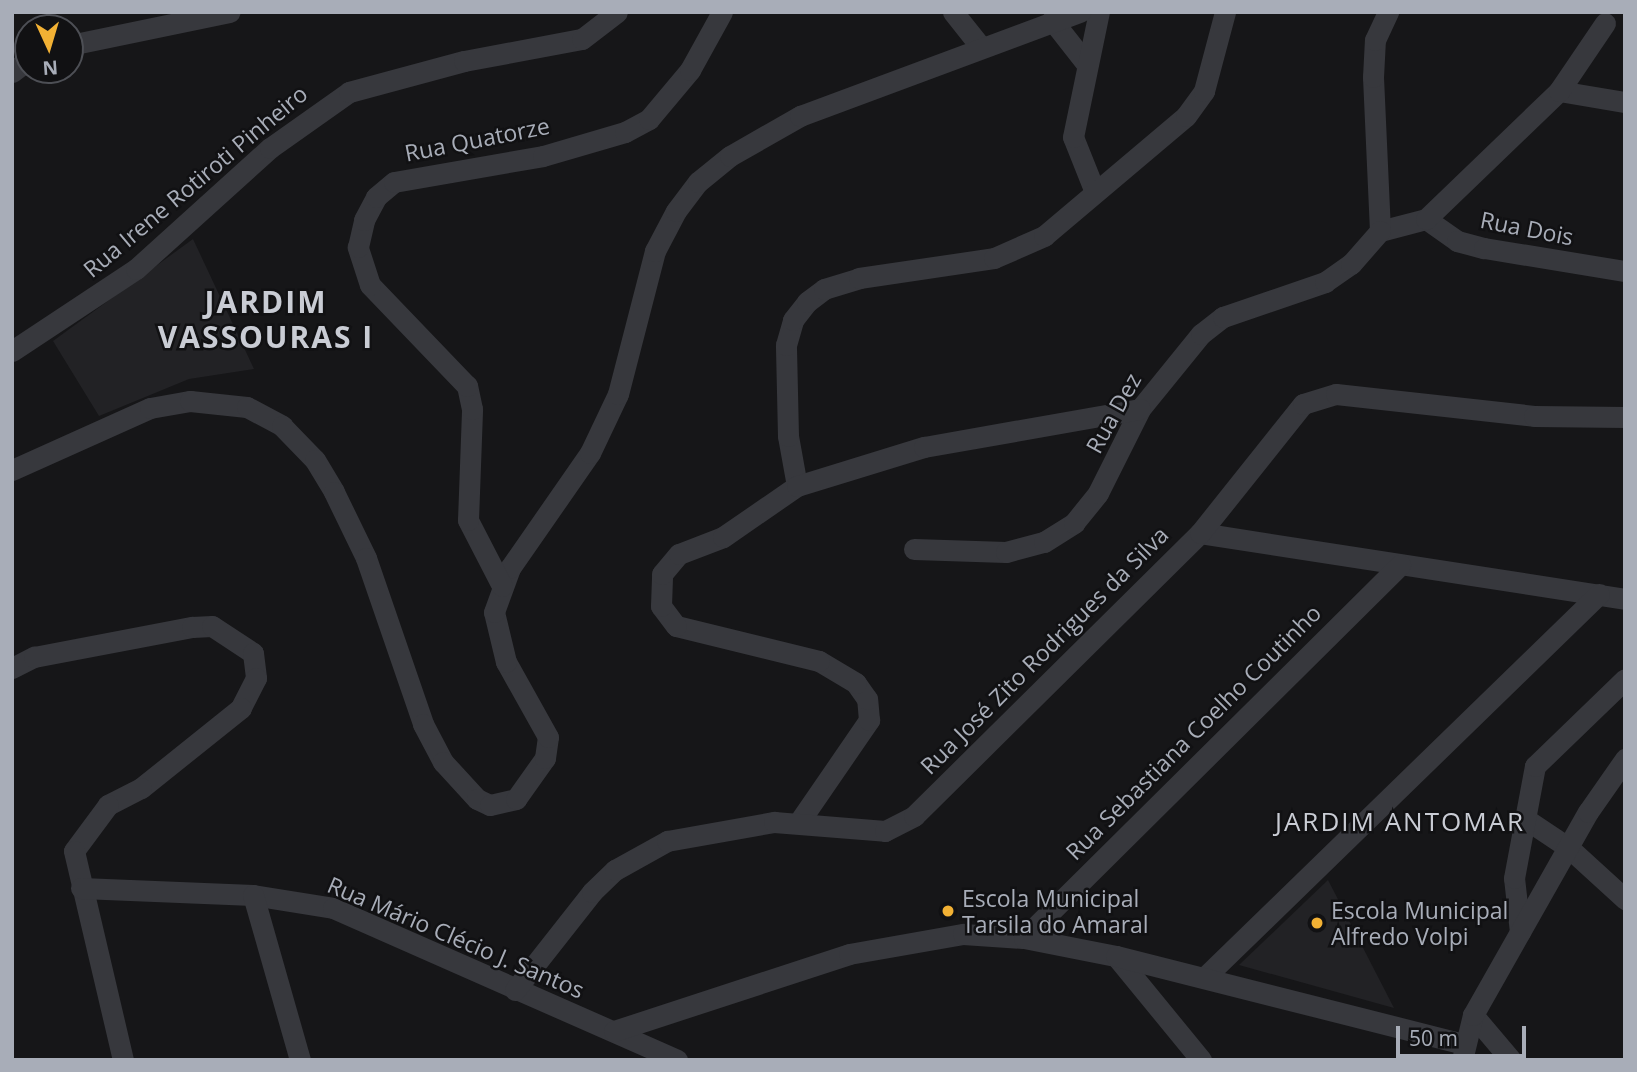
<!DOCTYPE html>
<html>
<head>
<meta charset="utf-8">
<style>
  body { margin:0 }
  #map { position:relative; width:1637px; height:1072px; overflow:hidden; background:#161618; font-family:"Open Sans",sans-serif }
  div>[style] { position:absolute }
  .built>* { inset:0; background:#222225 }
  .minor>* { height:21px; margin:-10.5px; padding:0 10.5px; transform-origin:10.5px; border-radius:10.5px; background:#37383d }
  .dots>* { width:19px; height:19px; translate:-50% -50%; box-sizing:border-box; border:4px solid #111113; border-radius:50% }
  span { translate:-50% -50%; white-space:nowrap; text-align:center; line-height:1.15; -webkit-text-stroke:5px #111113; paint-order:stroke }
  .street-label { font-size:23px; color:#a8adb8 }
  .poi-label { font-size:23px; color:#a8adb8 }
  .left { translate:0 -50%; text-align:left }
  .quarter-label { font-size:26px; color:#c9ccd4; letter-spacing:2px }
  .district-label { font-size:30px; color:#c9ccd4; font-weight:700; letter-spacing:2px }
  .frame { position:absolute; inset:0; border:14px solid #a8adb8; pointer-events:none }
  .north { position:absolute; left:14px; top:14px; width:70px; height:70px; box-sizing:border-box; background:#111113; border:2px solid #4d4f55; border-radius:50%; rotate:176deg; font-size:19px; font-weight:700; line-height:28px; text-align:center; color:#a8adb8 }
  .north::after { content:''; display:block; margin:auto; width:24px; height:32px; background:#f2b134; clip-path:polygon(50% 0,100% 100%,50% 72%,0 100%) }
  .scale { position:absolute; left:1396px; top:1026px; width:130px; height:32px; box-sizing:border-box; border:4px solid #a8adb8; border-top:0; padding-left:9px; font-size:21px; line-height:24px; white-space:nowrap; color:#a8adb8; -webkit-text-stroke:5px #111113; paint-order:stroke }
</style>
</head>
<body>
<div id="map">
  <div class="built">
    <div style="clip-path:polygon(193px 239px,254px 369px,189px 379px,99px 416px,53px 341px)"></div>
    <div style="clip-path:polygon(1328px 880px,1394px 1008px,1239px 965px)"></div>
  </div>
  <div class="minor">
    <div style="left:953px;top:12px;width:43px;rotate:51.5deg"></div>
    <div style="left:1052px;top:20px;width:53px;rotate:51.8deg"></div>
    <div style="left:70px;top:45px;width:163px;rotate:-11.7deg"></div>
    <div style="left:12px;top:72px;width:20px;rotate:-37deg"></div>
    <div style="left:1559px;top:91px;width:67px;rotate:9.5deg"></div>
    <div style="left:1095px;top:192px;width:59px;rotate:-111.8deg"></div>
    <div style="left:1073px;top:137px;width:128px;rotate:-78.3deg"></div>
    <div style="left:1426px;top:219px;width:38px;rotate:35deg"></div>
    <div style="left:1457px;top:241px;width:28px;rotate:15deg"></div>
    <div style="left:1484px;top:248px;width:143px;rotate:9.3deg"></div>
    <div style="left:1380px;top:231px;width:48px;rotate:-14.6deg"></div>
    <div style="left:1426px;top:219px;width:185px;rotate:-43.9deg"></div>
    <div style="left:1559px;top:91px;width:82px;rotate:-55.9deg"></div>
    <div style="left:1380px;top:231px;width:154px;rotate:-92.6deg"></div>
    <div style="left:1373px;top:77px;width:37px;rotate:-87deg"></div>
    <div style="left:1375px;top:40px;width:31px;rotate:-65deg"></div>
    <div style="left:12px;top:351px;width:149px;rotate:-33.5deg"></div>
    <div style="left:136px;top:269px;width:181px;rotate:-42.1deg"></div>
    <div style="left:270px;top:148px;width:97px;rotate:-35.3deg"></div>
    <div style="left:349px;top:92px;width:119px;rotate:-15.1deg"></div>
    <div style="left:464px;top:61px;width:120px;rotate:-10.6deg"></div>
    <div style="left:582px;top:39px;width:44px;rotate:-37.6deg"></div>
    <div style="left:12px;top:470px;width:151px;rotate:-24.2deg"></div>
    <div style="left:150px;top:408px;width:41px;rotate:-9.9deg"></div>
    <div style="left:190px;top:401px;width:57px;rotate:6deg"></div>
    <div style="left:247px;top:407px;width:40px;rotate:28deg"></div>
    <div style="left:282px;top:426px;width:47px;rotate:45.9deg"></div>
    <div style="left:315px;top:460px;width:37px;rotate:59deg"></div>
    <div style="left:334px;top:492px;width:73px;rotate:64.1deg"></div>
    <div style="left:366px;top:558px;width:176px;rotate:71deg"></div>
    <div style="left:423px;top:724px;width:43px;rotate:62.2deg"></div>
    <div style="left:443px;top:762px;width:50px;rotate:47.4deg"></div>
    <div style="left:477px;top:799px;width:14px;rotate:25deg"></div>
    <div style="left:490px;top:805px;width:27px;rotate:-13deg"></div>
    <div style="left:516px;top:799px;width:50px;rotate:-54.7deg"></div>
    <div style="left:545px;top:758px;width:21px;rotate:-82deg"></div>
    <div style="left:548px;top:737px;width:86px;rotate:-119.2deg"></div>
    <div style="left:506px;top:662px;width:51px;rotate:-103.5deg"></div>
    <div style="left:494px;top:612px;width:47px;rotate:-70deg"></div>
    <div style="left:510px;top:568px;width:140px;rotate:-55.2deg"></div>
    <div style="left:590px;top:453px;width:65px;rotate:-64.6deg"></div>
    <div style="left:618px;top:394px;width:148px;rotate:-75.5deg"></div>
    <div style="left:655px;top:251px;width:45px;rotate:-62.3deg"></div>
    <div style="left:676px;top:211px;width:36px;rotate:-53deg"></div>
    <div style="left:698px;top:182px;width:41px;rotate:-39.1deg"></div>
    <div style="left:730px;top:156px;width:81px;rotate:-29.7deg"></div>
    <div style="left:800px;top:116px;width:299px;rotate:-20.4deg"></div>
    <div style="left:797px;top:486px;width:51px;rotate:-100.2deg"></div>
    <div style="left:788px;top:436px;width:91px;rotate:-91.3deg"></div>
    <div style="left:786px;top:345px;width:26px;rotate:-74deg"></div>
    <div style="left:793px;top:320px;width:23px;rotate:-52deg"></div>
    <div style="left:807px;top:302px;width:21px;rotate:-37deg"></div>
    <div style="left:824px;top:289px;width:37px;rotate:-17deg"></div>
    <div style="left:859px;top:278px;width:136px;rotate:-8.4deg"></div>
    <div style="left:994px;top:258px;width:55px;rotate:-23.7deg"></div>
    <div style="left:1044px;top:236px;width:186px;rotate:-40.2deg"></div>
    <div style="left:1186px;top:116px;width:31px;rotate:-54deg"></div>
    <div style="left:1204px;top:91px;width:82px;rotate:-75.1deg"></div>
    <div style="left:1200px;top:533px;width:430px;rotate:8.8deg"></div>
    <div style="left:914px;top:549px;width:92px;rotate:1.9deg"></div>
    <div style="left:1006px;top:552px;width:39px;rotate:-15deg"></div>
    <div style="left:1044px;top:542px;width:36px;rotate:-32deg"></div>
    <div style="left:1074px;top:523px;width:38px;rotate:-51deg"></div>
    <div style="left:1098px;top:493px;width:94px;rotate:-63.4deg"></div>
    <div style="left:1140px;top:409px;width:97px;rotate:-50.9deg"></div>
    <div style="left:1201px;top:334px;width:28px;rotate:-38deg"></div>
    <div style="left:1223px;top:317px;width:108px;rotate:-18.9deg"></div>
    <div style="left:1325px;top:282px;width:32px;rotate:-35deg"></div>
    <div style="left:1351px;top:264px;width:44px;rotate:-48.7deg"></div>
    <div style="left:502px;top:586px;width:74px;rotate:-117.3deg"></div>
    <div style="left:468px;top:520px;width:111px;rotate:-87.9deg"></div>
    <div style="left:472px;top:409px;width:24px;rotate:-102deg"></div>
    <div style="left:467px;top:386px;width:140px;rotate:-133.8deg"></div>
    <div style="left:370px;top:285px;width:40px;rotate:-108deg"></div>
    <div style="left:358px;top:247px;width:28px;rotate:-77deg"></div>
    <div style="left:364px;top:220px;width:26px;rotate:-62deg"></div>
    <div style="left:376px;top:197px;width:23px;rotate:-40deg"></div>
    <div style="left:394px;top:182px;width:151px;rotate:-9.9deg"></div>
    <div style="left:543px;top:156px;width:85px;rotate:-16.3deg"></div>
    <div style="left:625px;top:132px;width:27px;rotate:-28deg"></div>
    <div style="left:649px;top:119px;width:64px;rotate:-50.1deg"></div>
    <div style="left:690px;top:70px;width:66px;rotate:-61.1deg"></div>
    <div style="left:12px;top:668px;width:25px;rotate:-27deg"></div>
    <div style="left:34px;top:657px;width:161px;rotate:-10.8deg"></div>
    <div style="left:192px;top:627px;width:20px;rotate:-3deg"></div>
    <div style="left:212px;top:626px;width:49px;rotate:33.4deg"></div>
    <div style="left:253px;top:653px;width:25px;rotate:83deg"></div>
    <div style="left:256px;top:678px;width:34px;rotate:117deg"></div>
    <div style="left:241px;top:708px;width:128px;rotate:141.3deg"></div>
    <div style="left:141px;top:788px;width:37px;rotate:153deg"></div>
    <div style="left:108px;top:805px;width:57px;rotate:126.5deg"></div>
    <div style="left:74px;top:851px;width:215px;rotate:76.8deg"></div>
    <div style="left:1527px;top:820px;width:50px;rotate:33.7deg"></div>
    <div style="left:1569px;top:848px;width:76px;rotate:42.3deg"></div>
    <div style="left:799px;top:822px;width:124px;rotate:-55.5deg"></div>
    <div style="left:869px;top:720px;width:21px;rotate:-95deg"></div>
    <div style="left:867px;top:699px;width:19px;rotate:-125deg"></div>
    <div style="left:856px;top:683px;width:43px;rotate:-149.3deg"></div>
    <div style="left:819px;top:661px;width:147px;rotate:-166.2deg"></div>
    <div style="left:676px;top:626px;width:25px;rotate:-127deg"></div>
    <div style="left:661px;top:606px;width:32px;rotate:-88deg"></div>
    <div style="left:662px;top:574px;width:26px;rotate:-50deg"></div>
    <div style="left:679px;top:554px;width:47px;rotate:-21.1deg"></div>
    <div style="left:723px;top:537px;width:90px;rotate:-34.6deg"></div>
    <div style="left:797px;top:486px;width:133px;rotate:-17.1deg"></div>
    <div style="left:924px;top:447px;width:219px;rotate:-10deg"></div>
    <div style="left:81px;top:888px;width:172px;rotate:2.3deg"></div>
    <div style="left:253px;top:895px;width:81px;rotate:9.2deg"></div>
    <div style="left:333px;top:908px;width:376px;rotate:23.8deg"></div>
    <div style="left:253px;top:895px;width:172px;rotate:74.1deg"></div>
    <div style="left:1520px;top:932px;width:54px;rotate:-96.3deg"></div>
    <div style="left:1514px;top:878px;width:114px;rotate:-79.4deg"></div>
    <div style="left:1535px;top:766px;width:125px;rotate:-44deg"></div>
    <div style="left:1024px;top:938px;width:530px;rotate:-44.77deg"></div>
    <div style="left:1116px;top:956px;width:134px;rotate:50.7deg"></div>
    <div style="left:1206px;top:976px;width:548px;rotate:-44.19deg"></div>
    <div style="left:515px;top:990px;width:125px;rotate:-51.8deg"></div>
    <div style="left:592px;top:892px;width:32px;rotate:-44deg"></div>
    <div style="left:615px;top:870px;width:60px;rotate:-29.1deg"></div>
    <div style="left:667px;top:841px;width:109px;rotate:-10.1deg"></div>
    <div style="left:774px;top:822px;width:111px;rotate:4.6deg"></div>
    <div style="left:885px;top:831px;width:33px;rotate:-27deg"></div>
    <div style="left:914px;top:816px;width:402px;rotate:-44.7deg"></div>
    <div style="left:1200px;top:533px;width:165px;rotate:-51.4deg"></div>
    <div style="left:1303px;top:404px;width:34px;rotate:-17deg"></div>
    <div style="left:1336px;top:394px;width:199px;rotate:6.3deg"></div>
    <div style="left:1534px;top:416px;width:91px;rotate:0.6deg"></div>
    <div style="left:1473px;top:1015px;width:59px;rotate:49.8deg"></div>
    <div style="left:614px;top:1031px;width:247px;rotate:-18.1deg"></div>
    <div style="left:849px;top:954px;width:116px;rotate:-10deg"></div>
    <div style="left:963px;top:934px;width:61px;rotate:3.8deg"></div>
    <div style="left:1024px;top:938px;width:94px;rotate:11.1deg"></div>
    <div style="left:1116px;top:956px;width:358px;rotate:14.2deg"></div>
    <div style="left:1462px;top:1060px;width:46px;rotate:-76.3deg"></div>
    <div style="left:1473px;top:1015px;width:233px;rotate:-60.5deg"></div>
    <div style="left:1588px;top:812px;width:65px;rotate:-55.1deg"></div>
  </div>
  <div class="dots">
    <div style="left:948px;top:911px;background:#f2b134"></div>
    <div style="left:1317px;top:923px;background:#f2b134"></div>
  </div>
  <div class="street-label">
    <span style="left:477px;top:139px;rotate:-11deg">Rua Quatorze</span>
    <span style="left:195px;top:181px;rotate:-40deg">Rua Irene Rotiroti Pinheiro</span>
    <span style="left:1527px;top:228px;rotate:11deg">Rua Dois</span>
    <span style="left:1113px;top:413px;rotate:-61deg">Rua Dez</span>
    <span style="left:1044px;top:650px;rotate:-45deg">Rua José Zito Rodrigues da Silva</span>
    <span style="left:1193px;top:732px;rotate:-45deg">Rua Sebastiana Coelho Coutinho</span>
    <span style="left:456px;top:937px;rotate:23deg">Rua Mário Clécio J. Santos</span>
  </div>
  <div class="poi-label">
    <span class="left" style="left:962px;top:911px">Escola Municipal<br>Tarsila do Amaral</span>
    <span class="left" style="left:1331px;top:923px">Escola Municipal<br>Alfredo Volpi</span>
  </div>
  <div class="quarter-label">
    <span style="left:1400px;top:822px">JARDIM ANTOMAR</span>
  </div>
  <div class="district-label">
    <span style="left:266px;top:319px">JARDIM<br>VASSOURAS I</span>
  </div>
  <div class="frame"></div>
  <div class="north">N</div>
  <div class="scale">50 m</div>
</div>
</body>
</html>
